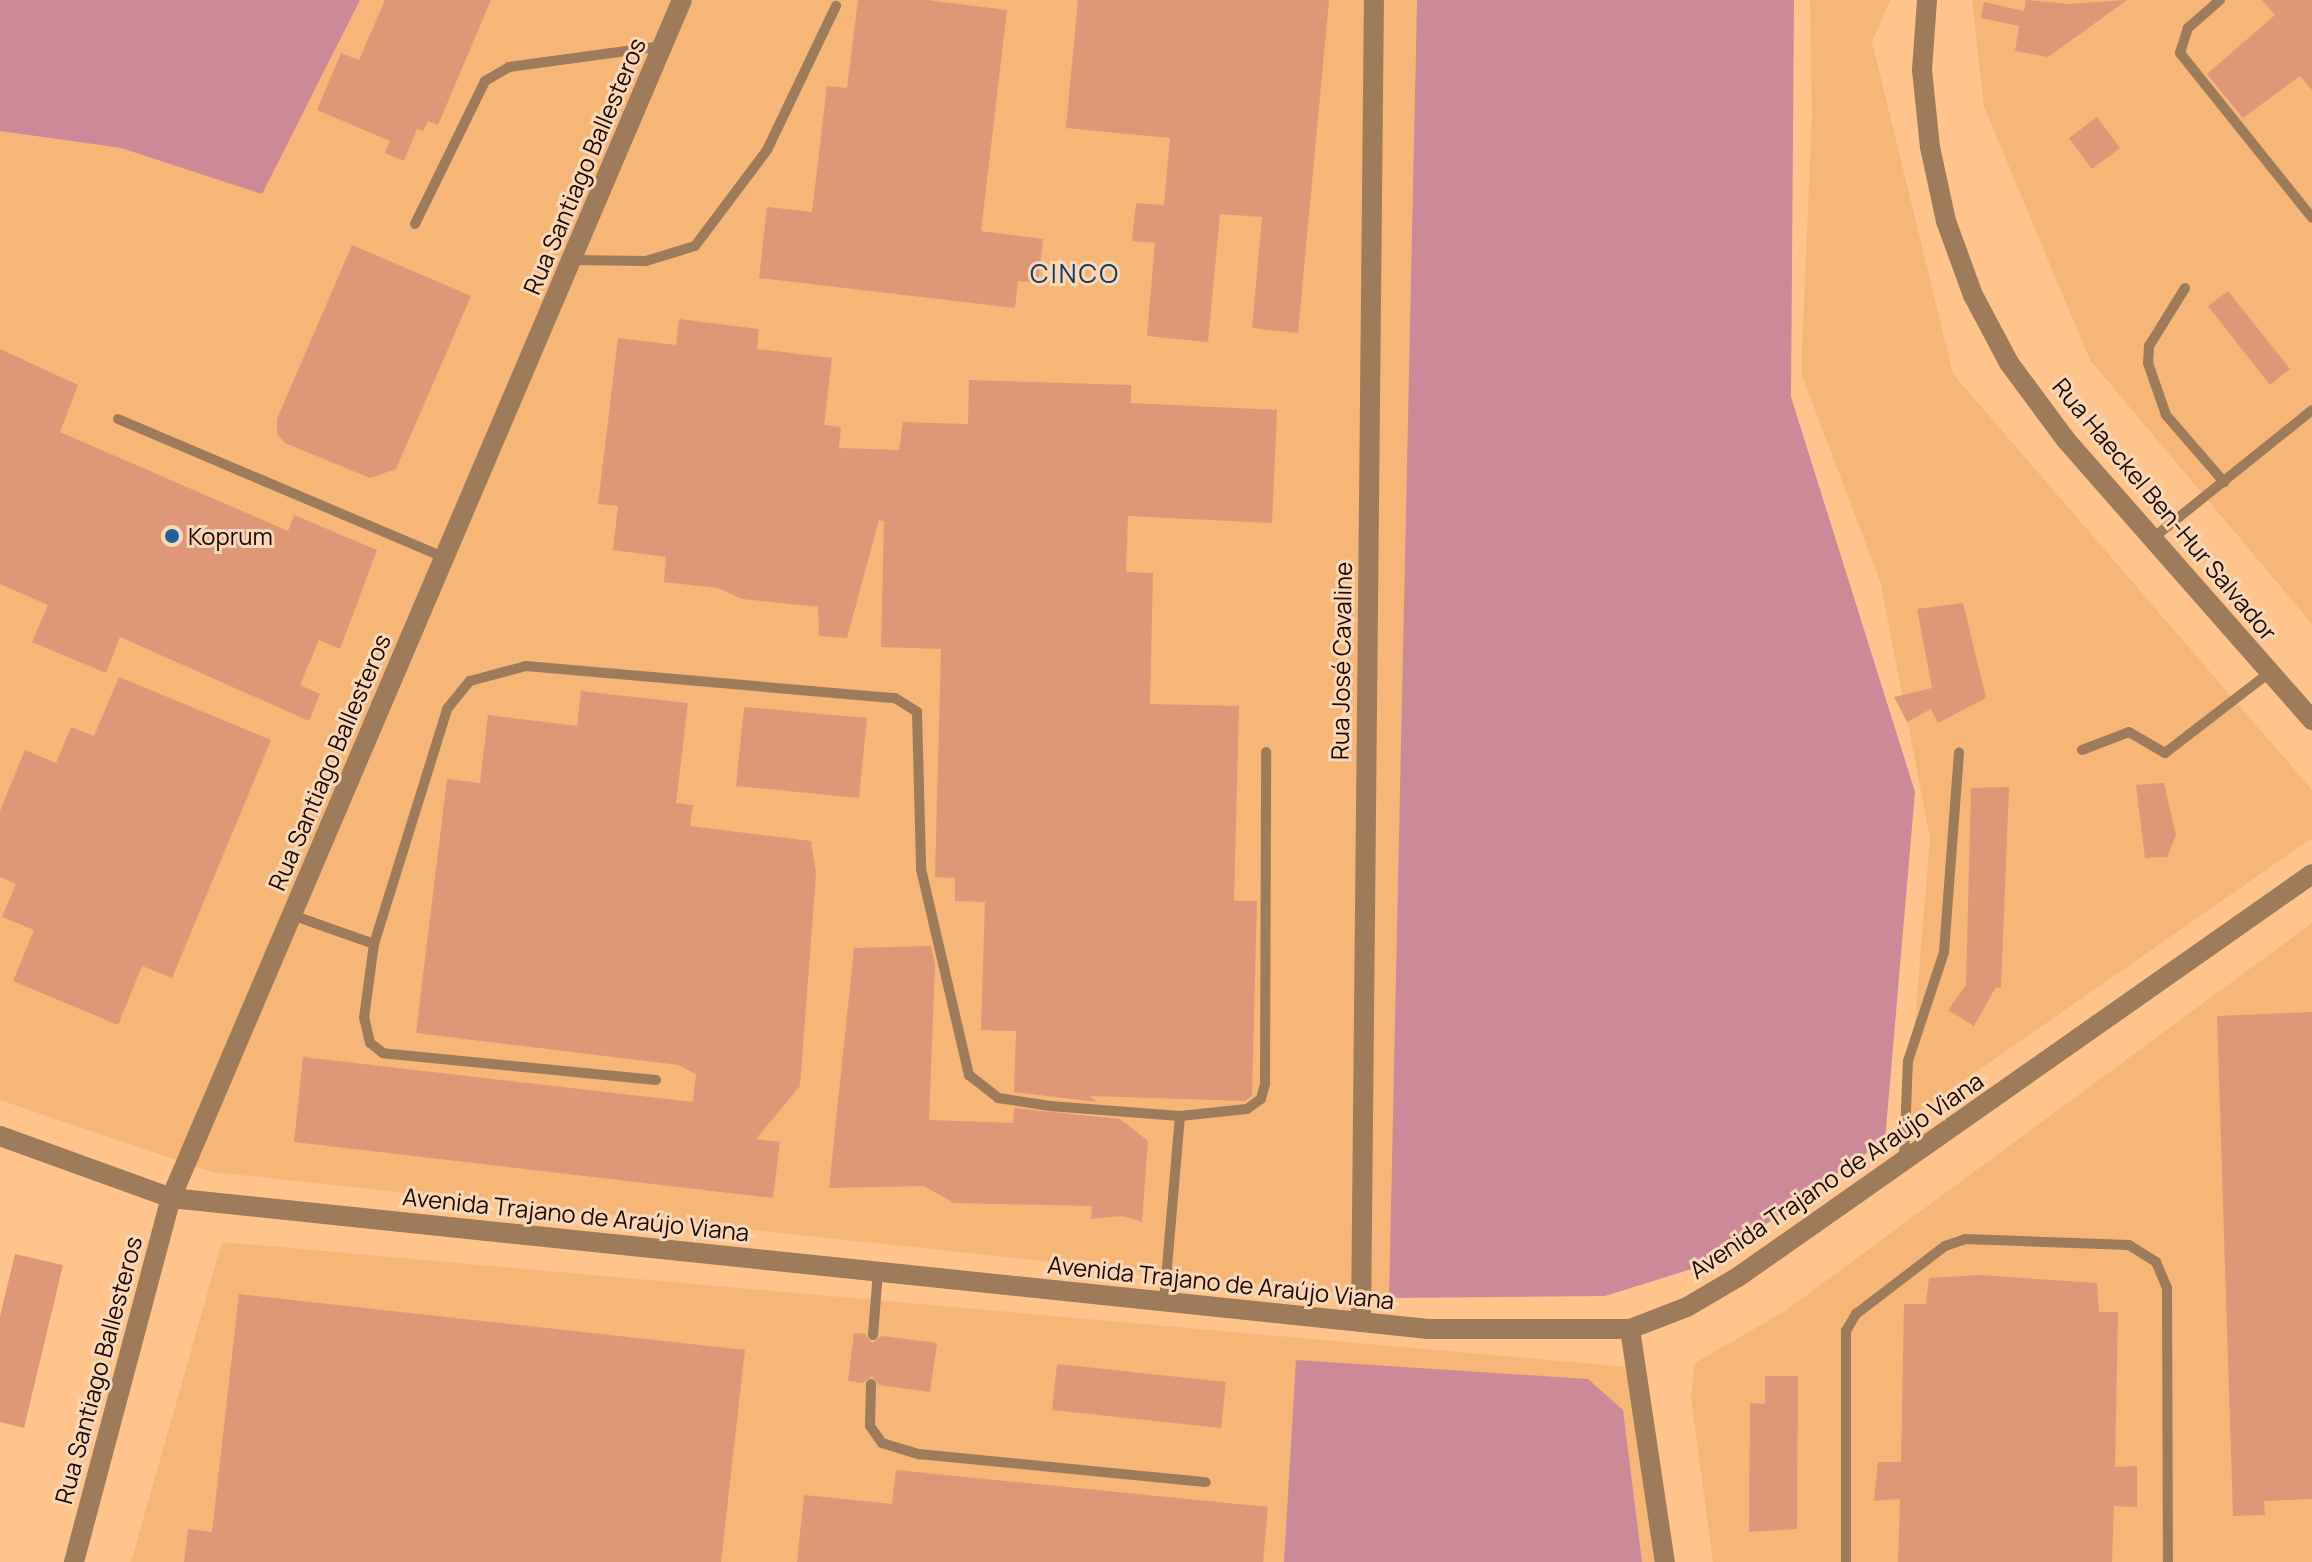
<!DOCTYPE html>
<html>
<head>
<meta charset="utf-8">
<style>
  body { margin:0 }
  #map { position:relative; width:2312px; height:1562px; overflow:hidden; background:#fec48b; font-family:Manrope,sans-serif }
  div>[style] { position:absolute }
  .built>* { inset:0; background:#f5b677 }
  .forest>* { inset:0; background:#cc8a98 }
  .building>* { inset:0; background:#df9877 }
  .service>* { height:10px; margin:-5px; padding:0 5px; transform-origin:5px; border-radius:5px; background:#9e7b5a }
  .tertiary>* { height:20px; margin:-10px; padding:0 10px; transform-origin:10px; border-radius:10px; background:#9e7b5a }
  .dots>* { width:22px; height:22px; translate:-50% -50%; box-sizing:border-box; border:4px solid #fad7b6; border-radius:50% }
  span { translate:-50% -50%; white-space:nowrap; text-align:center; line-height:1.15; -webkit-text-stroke:6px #fad7b6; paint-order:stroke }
  .street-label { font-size:24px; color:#1e0a00 }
  .poi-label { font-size:24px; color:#1e0a00 }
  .left { translate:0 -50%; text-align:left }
  .neighbourhood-label { font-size:26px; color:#0d3f62; letter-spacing:2px }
</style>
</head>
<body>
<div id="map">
  <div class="built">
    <div style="clip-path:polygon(360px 0,1417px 0,1389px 1298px,212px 1172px,0 1100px,0 131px,121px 148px,262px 193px)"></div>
    <div style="clip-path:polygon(1810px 0,1890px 0,1872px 42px,1953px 374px,2312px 790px,2312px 838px,1907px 1120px,1930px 837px,1880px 581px,1801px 373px,1812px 116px)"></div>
    <div style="clip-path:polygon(1972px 0,2312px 0,2312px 624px,2090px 360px,1984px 107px)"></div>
    <div style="clip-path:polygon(2312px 923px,2312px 1562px,1713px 1562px,1691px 1398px,1695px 1363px,1785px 1311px)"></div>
    <div style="clip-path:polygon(222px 1242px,1638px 1368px,1661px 1562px,131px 1562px)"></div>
  </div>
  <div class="forest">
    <div style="clip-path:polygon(0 0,360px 0,262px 194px,121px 148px,0 131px)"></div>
    <div style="clip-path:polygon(1417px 0,1794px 0,1791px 397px,1915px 792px,1885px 1140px,1711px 1263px,1605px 1296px,1389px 1298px)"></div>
    <div style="clip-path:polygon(1296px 1360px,1588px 1379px,1623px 1410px,1642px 1562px,1284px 1562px)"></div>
  </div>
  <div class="building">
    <div style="clip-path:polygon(385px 0,491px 0,438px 125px,428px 121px,423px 131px,417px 129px,404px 161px,385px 153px,390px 141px,317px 110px,341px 53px,359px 60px)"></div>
    <div style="clip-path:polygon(858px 0,927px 0,1007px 10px,981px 231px,1043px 239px,1038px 283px,1018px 281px,1015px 308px,759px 278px,767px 207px,812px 212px,827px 86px,847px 88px)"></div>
    <div style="clip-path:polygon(1078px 0,1329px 0,1298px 333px,1252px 328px,1262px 217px,1220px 214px,1208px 342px,1147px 336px,1155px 243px,1132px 241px,1136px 203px,1164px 205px,1170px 138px,1066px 128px)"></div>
    <div style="clip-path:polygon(2026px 0,2069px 4px,2127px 0,2048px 57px,2015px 51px,2019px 26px,1981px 18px,1984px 2px,2024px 11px)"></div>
    <div style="clip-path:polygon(2262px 0,2312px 0,2312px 90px,2300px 76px,2243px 118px,2207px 74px,2275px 15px)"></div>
    <div style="clip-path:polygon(2097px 117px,2120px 148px,2092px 169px,2069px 138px)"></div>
    <div style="clip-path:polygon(352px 245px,471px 296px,396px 469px,370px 478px,285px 443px,277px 433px,277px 419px)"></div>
    <div style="clip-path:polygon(2228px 291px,2290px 369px,2270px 385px,2208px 306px)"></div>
    <div style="clip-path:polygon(679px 319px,759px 329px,757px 349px,832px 358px,824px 425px,841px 427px,839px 448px,899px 450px,903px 422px,968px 424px,969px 380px,1131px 385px,1131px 403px,1277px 410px,1272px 523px,1128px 516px,1126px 572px,1153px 573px,1150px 704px,1239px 706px,1234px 901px,1257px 901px,1252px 1096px,1245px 1101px,1090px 1096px,1097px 1102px,1014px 1092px,1016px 1031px,981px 1030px,985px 902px,955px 901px,955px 878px,935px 877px,941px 649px,881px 647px,884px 521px,879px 520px,847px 638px,819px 636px,818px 607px,742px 599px,718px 588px,664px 582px,666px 557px,613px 550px,618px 506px,598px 504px,618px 338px,676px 345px)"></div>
    <div style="clip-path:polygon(0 349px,78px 385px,60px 432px,288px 531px,294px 515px,377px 550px,340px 649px,319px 640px,300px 685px,320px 694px,309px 721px,120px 637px,106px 673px,32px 642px,48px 605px,0 584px)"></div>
    <div style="clip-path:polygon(1963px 603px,1986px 698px,1938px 723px,1931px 709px,1907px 722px,1894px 697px,1932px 688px,1917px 609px)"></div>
    <div style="clip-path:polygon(119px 677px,271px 740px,172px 978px,142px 966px,118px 1025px,13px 981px,34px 930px,2px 917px,16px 884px,0 877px,0 811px,25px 750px,56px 763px,71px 727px,94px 736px)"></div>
    <div style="clip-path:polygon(581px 691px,688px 703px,676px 803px,693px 805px,690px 826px,811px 841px,816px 874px,800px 1086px,756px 1139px,780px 1142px,773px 1198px,294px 1142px,303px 1057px,693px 1102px,696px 1074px,679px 1065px,416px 1033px,447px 779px,480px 783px,488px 715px,577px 726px)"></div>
    <div style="clip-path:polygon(744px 707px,867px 718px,859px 798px,736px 786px)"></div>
    <div style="clip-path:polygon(2164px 783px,2176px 835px,2167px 857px,2145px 858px,2136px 785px)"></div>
    <div style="clip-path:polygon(2009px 787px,2001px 988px,1996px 987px,1974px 1026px,1948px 1010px,1966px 985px,1971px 788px)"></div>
    <div style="clip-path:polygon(931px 946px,935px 965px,929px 1120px,1013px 1123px,1014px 1108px,1120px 1119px,1148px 1141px,1142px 1222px,1122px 1216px,1091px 1219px,1092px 1206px,954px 1203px,924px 1186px,829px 1188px,854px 948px)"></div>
    <div style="clip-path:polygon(2312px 1012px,2312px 1499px,2264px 1501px,2265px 1515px,2233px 1516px,2217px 1016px)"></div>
    <div style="clip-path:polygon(15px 1254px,63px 1265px,24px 1428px,0 1422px,0 1316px)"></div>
    <div style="clip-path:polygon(1978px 1275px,2097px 1283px,2099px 1312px,2118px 1312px,2115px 1467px,2137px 1466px,2137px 1507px,2114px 1506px,2112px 1562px,1898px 1562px,1900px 1499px,1874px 1501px,1878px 1462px,1901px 1462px,1904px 1304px,1926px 1304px,1929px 1278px)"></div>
    <div style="clip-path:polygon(239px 1294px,745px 1350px,721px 1562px,184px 1562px,188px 1529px,212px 1532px)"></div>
    <div style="clip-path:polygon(854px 1333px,865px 1334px,872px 1343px,881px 1336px,937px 1343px,930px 1392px,879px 1385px,872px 1376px,863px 1383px,848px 1381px)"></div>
    <div style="clip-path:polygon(1057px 1364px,1226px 1382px,1221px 1428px,1052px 1410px)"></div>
    <div style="clip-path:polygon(1765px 1376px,1798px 1376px,1797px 1529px,1749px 1532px,1750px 1403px,1765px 1404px)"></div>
    <div style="clip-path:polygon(896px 1470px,1268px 1507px,1263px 1562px,797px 1562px,804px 1495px,892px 1504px)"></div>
  </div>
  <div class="service">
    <div style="left:2220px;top:0;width:43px;rotate:138.8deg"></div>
    <div style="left:2188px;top:28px;width:26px;rotate:108deg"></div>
    <div style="left:2180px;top:53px;width:211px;rotate:51.3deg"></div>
    <div style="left:415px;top:224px;width:159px;rotate:-63.9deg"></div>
    <div style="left:485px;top:81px;width:28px;rotate:-30deg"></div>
    <div style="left:509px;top:67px;width:155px;rotate:-7.8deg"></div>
    <div style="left:572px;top:260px;width:74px;rotate:0.8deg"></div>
    <div style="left:646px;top:261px;width:51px;rotate:-17deg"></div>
    <div style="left:695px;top:246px;width:120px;rotate:-53.1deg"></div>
    <div style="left:767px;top:150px;width:160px;rotate:-64.4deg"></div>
    <div style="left:2185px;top:288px;width:68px;rotate:121.8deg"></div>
    <div style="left:2149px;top:346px;width:17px;rotate:93deg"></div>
    <div style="left:2148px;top:363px;width:55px;rotate:70.9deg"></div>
    <div style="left:2166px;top:415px;width:89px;rotate:49.1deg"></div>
    <div style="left:118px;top:419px;width:355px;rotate:23deg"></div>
    <div style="left:2153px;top:538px;width:204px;rotate:-38.8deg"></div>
    <div style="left:2082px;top:750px;width:50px;rotate:-21deg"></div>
    <div style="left:2129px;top:732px;width:42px;rotate:30.3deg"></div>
    <div style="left:2165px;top:753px;width:133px;rotate:-37.6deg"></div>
    <div style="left:292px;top:915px;width:87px;rotate:19.5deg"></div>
    <div style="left:656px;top:1080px;width:274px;rotate:-174.4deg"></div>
    <div style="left:383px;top:1053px;width:16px;rotate:-142deg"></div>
    <div style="left:370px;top:1043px;width:26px;rotate:-103deg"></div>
    <div style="left:364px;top:1018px;width:75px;rotate:-82.3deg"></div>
    <div style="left:374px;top:944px;width:246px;rotate:-72.7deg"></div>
    <div style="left:447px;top:709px;width:36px;rotate:-51deg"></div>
    <div style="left:470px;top:681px;width:58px;rotate:-15deg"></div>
    <div style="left:526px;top:666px;width:370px;rotate:5deg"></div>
    <div style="left:895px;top:698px;width:26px;rotate:32deg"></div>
    <div style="left:917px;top:712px;width:157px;rotate:88.5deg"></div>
    <div style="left:921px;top:869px;width:212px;rotate:76.9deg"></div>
    <div style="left:969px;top:1075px;width:37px;rotate:38deg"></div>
    <div style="left:998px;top:1098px;width:53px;rotate:8.7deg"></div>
    <div style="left:1050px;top:1106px;width:130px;rotate:4.4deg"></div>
    <div style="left:1180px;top:1116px;width:67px;rotate:-6deg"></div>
    <div style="left:1247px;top:1109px;width:17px;rotate:-36deg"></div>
    <div style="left:1261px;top:1099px;width:16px;rotate:-75deg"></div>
    <div style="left:1265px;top:1084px;width:332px;rotate:-89.8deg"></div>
    <div style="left:1904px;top:1159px;width:98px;rotate:-87.7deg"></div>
    <div style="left:1908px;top:1061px;width:115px;rotate:-71.7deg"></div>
    <div style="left:1944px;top:952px;width:200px;rotate:-85.7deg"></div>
    <div style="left:1164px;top:1302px;width:187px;rotate:-85.1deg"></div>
    <div style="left:873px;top:1335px;width:63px;rotate:-85.5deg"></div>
    <div style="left:871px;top:1384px;width:42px;rotate:91.4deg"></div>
    <div style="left:870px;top:1426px;width:21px;rotate:55deg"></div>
    <div style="left:882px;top:1443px;width:39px;rotate:17deg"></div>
    <div style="left:919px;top:1454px;width:288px;rotate:5.6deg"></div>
    <div style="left:1846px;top:1562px;width:231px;rotate:-90deg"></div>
    <div style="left:1846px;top:1331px;width:20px;rotate:-60deg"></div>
    <div style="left:1856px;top:1314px;width:112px;rotate:-37.4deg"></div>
    <div style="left:1945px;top:1246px;width:21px;rotate:-19deg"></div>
    <div style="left:1965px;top:1239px;width:164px;rotate:2.1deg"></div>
    <div style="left:2129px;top:1245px;width:32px;rotate:32deg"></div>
    <div style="left:2156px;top:1262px;width:28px;rotate:67deg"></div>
    <div style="left:2167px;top:1288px;width:274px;rotate:89.8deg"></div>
  </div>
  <div class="tertiary">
    <div style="left:1927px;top:0;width:70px;rotate:94.1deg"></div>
    <div style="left:1922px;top:70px;width:77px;rotate:84.1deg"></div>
    <div style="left:1930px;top:147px;width:76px;rotate:77.8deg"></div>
    <div style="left:1946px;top:221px;width:79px;rotate:70deg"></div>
    <div style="left:1973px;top:295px;width:77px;rotate:62.1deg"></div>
    <div style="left:2009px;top:363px;width:96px;rotate:53.5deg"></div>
    <div style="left:2066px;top:440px;width:373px;rotate:48.7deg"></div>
    <div style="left:0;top:1136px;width:182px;rotate:19.9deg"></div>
    <div style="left:171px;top:1198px;width:1264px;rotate:5.95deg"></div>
    <div style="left:1428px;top:1329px;width:202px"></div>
    <div style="left:1630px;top:1329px;width:61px;rotate:-21.1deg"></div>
    <div style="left:1687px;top:1307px;width:59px;rotate:-30.5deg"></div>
    <div style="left:1738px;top:1277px;width:701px;rotate:-35.07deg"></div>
    <div style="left:1361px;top:1322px;width:1322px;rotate:-89.44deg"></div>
    <div style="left:1630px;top:1329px;width:236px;rotate:81.5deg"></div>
    <div style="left:74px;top:1562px;width:377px;rotate:-75.1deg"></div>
    <div style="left:171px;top:1198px;width:1302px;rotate:-66.9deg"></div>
  </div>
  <div class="dots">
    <div style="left:172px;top:536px;background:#1d6498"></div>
  </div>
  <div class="street-label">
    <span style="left:584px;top:166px;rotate:-67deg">Rua Santiago Ballesteros</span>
    <span style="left:2165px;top:509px;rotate:50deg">Rua Haeckel Ben-Hur Salvador</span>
    <span style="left:1341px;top:661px;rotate:-89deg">Rua José Cavaline</span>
    <span style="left:329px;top:762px;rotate:-67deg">Rua Santiago Ballesteros</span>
    <span style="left:1836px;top:1175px;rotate:-34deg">Avenida Trajano de Araújo Viana</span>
    <span style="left:576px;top:1214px;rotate:6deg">Avenida Trajano de Araújo Viana</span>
    <span style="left:1221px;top:1282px;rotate:6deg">Avenida Trajano de Araújo Viana</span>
    <span style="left:98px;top:1370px;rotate:-75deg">Rua Santiago Ballesteros</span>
  </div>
  <div class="poi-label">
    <span class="left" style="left:188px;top:536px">Koprum</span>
  </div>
  <div class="neighbourhood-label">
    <span style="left:1075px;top:274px">CINCO</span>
  </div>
</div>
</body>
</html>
